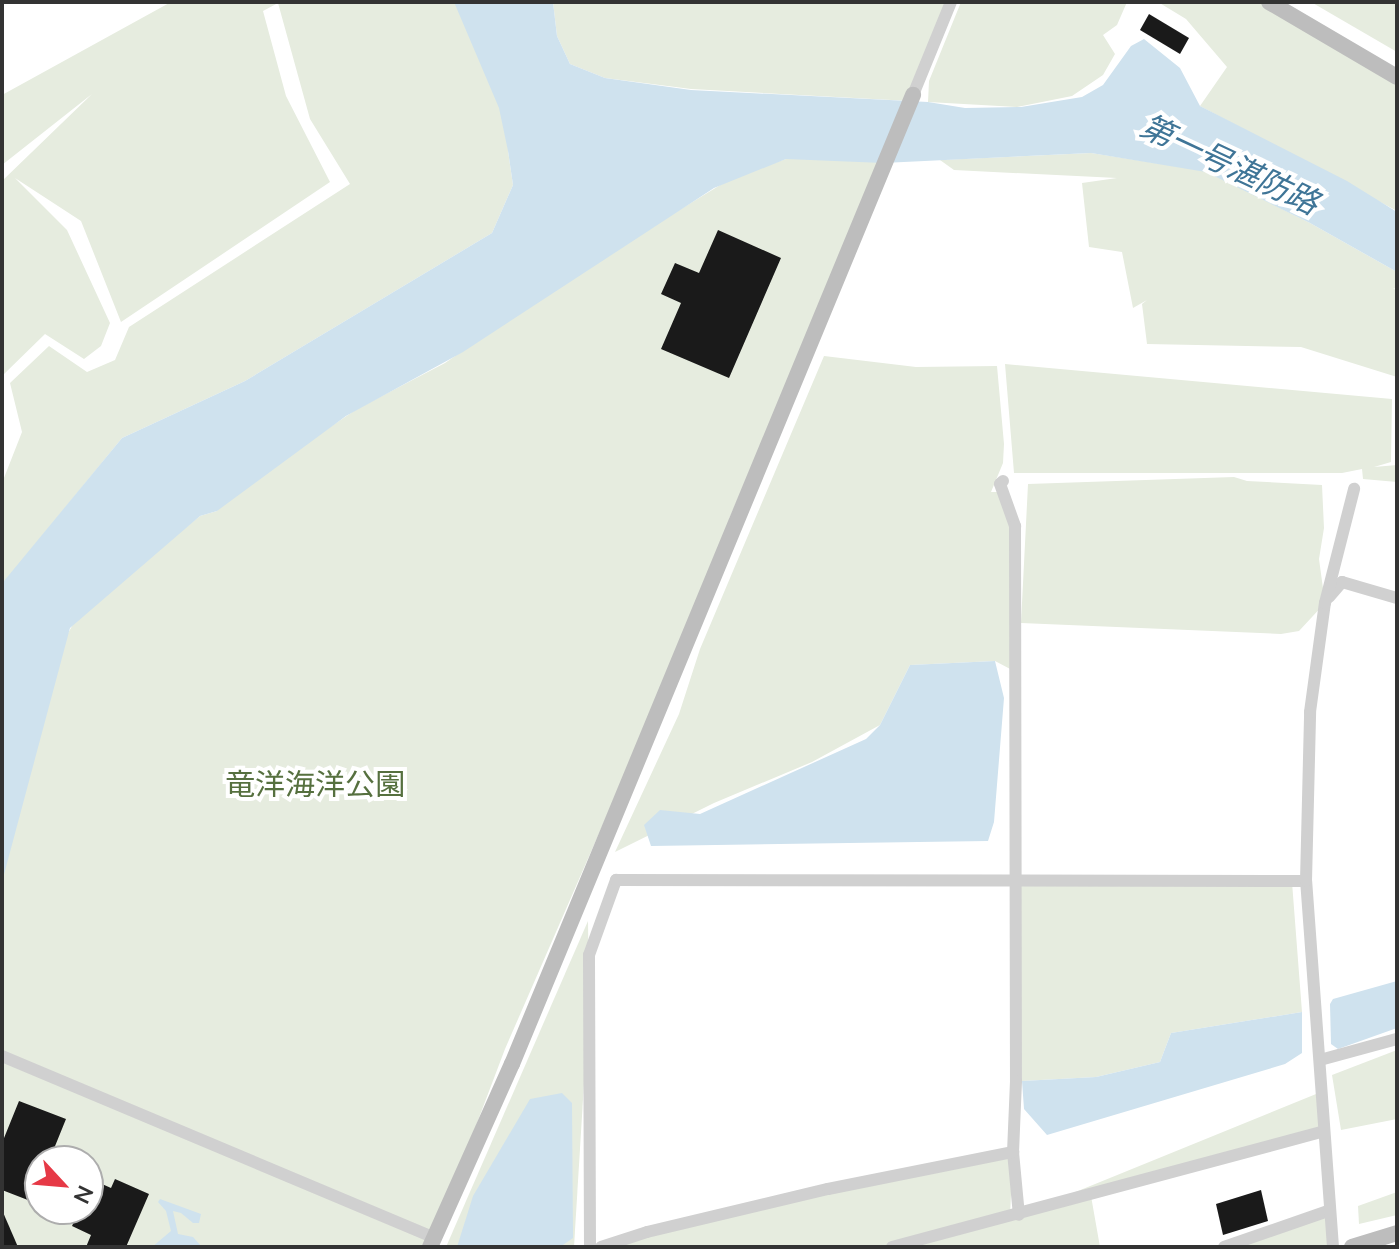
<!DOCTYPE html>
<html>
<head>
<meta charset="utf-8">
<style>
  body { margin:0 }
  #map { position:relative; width:1399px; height:1249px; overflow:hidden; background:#fff; font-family:Mulish,"Noto Sans JP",sans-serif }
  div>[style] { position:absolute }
  .green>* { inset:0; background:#e6ecdf }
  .water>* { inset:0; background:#cfe2ee }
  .building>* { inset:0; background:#1a1a1a }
  .street>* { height:12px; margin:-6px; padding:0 6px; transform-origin:6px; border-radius:6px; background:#d0d0d0 }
  .secondary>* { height:16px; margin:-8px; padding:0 8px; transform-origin:8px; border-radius:8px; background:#bdbdbd }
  span { translate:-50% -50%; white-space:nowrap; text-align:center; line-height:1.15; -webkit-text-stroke:8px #fff; paint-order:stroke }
  .park-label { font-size:30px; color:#56703f }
  .water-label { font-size:32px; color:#3f7597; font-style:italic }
  .frame { position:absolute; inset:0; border:4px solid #333; pointer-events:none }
  .north { position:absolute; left:24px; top:1145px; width:80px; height:80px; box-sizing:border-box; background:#fff; border:2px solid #adadad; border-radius:50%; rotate:116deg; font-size:22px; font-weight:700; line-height:32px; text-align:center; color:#333 }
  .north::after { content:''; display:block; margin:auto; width:28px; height:36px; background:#e63946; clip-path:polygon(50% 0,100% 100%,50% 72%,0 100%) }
</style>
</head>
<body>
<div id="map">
  <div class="green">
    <div style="clip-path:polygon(171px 2px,467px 2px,507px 93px,508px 151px,513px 185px,492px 233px,245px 381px,122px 438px,2px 585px,2px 483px,22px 432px,10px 383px,49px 346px,87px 372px,115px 360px,129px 327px,350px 184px,310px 119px,278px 3px,263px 11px,286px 96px,330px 182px,121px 322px,81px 221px,15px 178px,67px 230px,110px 323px,101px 346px,84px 359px,45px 334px,2px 376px,2px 181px,92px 94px,2px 165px,2px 95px)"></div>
    <div style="clip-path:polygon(553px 2px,947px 2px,910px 101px,691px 89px,605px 78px,570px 64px,557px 36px)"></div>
    <div style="clip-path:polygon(961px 2px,1127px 2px,1117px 25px,1103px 35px,1115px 54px,1103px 75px,1072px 96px,1017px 107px,928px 102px,929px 81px)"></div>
    <div style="clip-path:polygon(1158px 2px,1271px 2px,1397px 77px,1397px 211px,1200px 106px,1227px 67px,1186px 19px)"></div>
    <div style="clip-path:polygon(1311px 2px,1397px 2px,1397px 52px)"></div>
    <div style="clip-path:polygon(1091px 153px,1206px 171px,1310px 223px,1397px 272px,1397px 289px,1393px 288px,1397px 291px,1397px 377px,1301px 347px,1147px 344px,1142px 304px,1147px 300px,1133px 308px,1122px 252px,1089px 247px,1082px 183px,1117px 178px,954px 170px,940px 160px)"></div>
    <div style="clip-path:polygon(evenodd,786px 159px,884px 159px,729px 519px,736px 519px,505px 1049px,430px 1247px,2px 1247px,2px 860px,63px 642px,80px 612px,200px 516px,217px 511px,221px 500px,357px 409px,445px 363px,573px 275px,735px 176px,786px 159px,40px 1161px,88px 1161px,88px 1209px,40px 1209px,40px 1161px)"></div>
    <div style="clip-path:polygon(824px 356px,916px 367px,997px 366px,1004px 444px,1003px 463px,991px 492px,1003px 492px,1013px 519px,1014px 671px,995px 661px,910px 665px,880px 725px,812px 762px,714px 803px,615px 852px,679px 714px,700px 649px)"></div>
    <div style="clip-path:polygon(1005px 364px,1392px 399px,1391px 462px,1374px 467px,1397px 465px,1397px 482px,1363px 479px,1362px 469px,1342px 473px,1014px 473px)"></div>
    <div style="clip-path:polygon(1234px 477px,1247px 481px,1322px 485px,1324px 528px,1319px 559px,1325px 603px,1299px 631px,1281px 634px,1021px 623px,1028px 484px)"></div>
    <div style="clip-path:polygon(1013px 878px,1292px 882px,1302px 1012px,1171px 1033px,1160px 1062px,1096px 1077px,1022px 1081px)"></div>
    <div style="clip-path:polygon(588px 921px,589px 1001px,574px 1247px,446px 1247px)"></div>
    <div style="clip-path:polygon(1397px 1050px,1397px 1119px,1341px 1130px,1332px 1075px)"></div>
    <div style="clip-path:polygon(1321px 1092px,1324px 1131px,1091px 1196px,1100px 1247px,614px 1247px,689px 1222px,1013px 1152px,1010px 1216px,1019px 1215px)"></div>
    <div style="clip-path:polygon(1397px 1192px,1397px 1215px,1359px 1224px,1358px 1206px)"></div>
    <div style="clip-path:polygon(1324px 1213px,1333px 1247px,1223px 1247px)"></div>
  </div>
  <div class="water">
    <div style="clip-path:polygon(454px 2px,553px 2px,557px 36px,570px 64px,605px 78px,691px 90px,928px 102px,965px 108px,1021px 107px,1082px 97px,1103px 85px,1131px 46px,1144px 39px,1180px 68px,1200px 106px,1347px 181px,1397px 212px,1397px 272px,1310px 223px,1206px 172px,1091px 153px,883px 163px,786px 159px,714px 188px,463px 352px,346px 416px,217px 511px,200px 516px,70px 628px,2px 882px,4px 581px,122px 438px,245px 381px,492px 233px,513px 185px,508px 151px,499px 108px)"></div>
    <div style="clip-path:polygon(995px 661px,1004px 698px,994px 822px,988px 841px,651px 846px,644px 825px,660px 810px,700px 814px,866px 739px,880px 725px,910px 665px)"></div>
    <div style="clip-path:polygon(1397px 981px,1397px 1028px,1338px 1049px,1331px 1044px,1330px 1004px,1333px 999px)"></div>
    <div style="clip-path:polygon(1302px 1012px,1302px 1053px,1285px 1064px,1047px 1135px,1024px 1109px,1022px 1081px,1096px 1077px,1160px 1062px,1171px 1033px)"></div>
    <div style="clip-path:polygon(562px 1093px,572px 1103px,573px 1238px,560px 1247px,457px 1247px,473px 1196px,530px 1099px)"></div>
    <div style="clip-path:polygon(160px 1199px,201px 1214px,199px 1223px,193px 1223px,181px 1213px,173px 1211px,178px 1234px,193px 1237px,202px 1247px,152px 1247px,171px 1231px,166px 1211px,158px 1202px)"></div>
  </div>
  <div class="building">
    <div style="clip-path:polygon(1149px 14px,1189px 38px,1180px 54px,1140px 30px)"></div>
    <div style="clip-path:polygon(718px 230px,781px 258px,729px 378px,661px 349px,681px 303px,661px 294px,675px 263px,699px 273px)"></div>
    <div style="clip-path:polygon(19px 1101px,66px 1119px,49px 1161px,40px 1161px,40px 1184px,33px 1202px,2px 1190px,2px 1143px)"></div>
    <div style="clip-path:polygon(115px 1179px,149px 1194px,126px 1247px,86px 1247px,91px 1235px,72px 1226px,80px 1209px,88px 1209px,88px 1192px,93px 1180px,111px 1188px)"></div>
    <div style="clip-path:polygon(1261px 1190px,1268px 1221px,1223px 1235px,1216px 1204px)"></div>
    <div style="clip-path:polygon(2px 1210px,18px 1247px,2px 1247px)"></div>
  </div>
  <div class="street">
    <div style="left:913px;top:95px;width:100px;rotate:-67.8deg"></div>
    <div style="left:1003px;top:481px;width:4px;rotate:135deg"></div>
    <div style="left:1000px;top:484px;width:45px;rotate:70.3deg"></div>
    <div style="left:1015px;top:526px;width:555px;rotate:89.9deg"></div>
    <div style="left:1016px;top:1081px;width:71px;rotate:92.4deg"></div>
    <div style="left:1013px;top:1152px;width:63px;rotate:84.6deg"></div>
    <div style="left:1329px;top:597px;width:20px;rotate:-49deg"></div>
    <div style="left:1342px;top:582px;width:57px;rotate:16.2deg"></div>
    <div style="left:2px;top:1056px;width:469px;rotate:22.8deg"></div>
    <div style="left:1320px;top:1060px;width:80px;rotate:-15.3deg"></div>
    <div style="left:590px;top:1247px;width:292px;rotate:-90.2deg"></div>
    <div style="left:589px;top:955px;width:80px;rotate:-70.2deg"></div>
    <div style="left:616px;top:880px;width:690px;rotate:0.08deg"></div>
    <div style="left:601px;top:1247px;width:48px;rotate:-18.1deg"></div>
    <div style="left:647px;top:1232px;width:186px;rotate:-13.4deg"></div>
    <div style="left:828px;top:1189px;width:189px;rotate:-11.3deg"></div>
    <div style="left:892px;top:1247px;width:447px;rotate:-15deg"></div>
    <div style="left:1224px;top:1247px;width:110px;rotate:-19.1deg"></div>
    <div style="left:1333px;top:1247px;width:367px;rotate:-94.2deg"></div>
    <div style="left:1306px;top:881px;width:169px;rotate:-88.6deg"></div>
    <div style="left:1310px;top:712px;width:110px;rotate:-82.2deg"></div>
    <div style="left:1325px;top:603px;width:118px;rotate:-75.7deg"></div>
  </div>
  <div class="secondary">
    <div style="left:1269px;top:2px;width:148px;rotate:30.4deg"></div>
    <div style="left:430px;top:1247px;width:201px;rotate:-65.9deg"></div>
    <div style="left:512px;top:1064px;width:1049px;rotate:-67.52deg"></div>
    <div style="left:1352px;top:1247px;width:47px;rotate:-17.3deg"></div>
  </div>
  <div class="park-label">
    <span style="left:315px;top:784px">竜洋海洋公園</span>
  </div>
  <div class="water-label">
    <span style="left:1230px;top:164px;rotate:25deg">第一号湛防路</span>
  </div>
  <div class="frame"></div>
  <div class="north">N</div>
</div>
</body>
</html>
